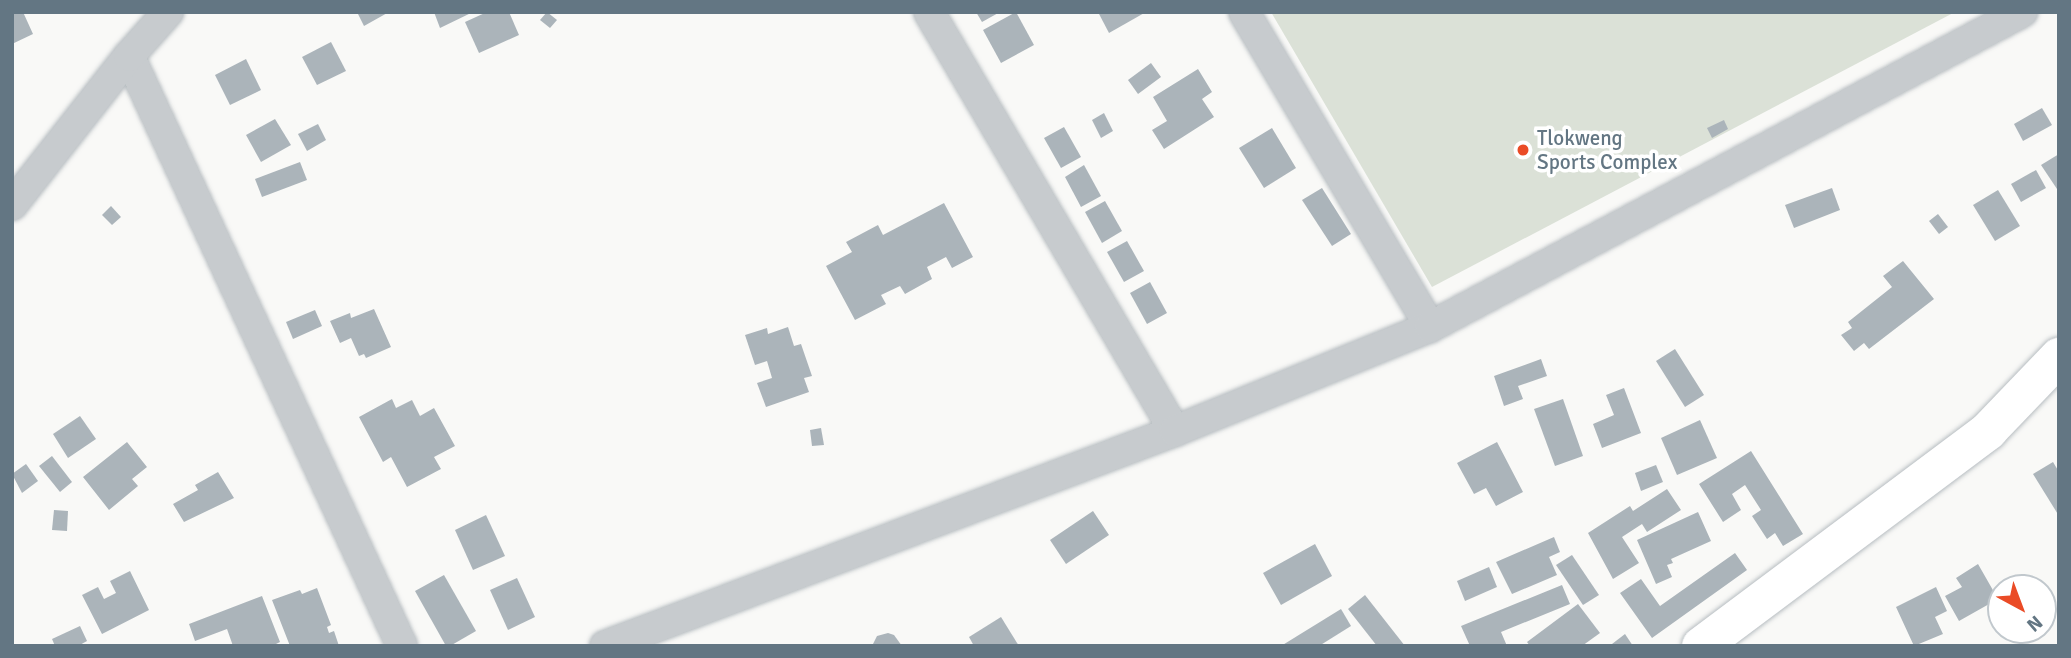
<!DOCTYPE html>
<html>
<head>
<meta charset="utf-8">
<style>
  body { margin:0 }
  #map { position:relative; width:2071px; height:658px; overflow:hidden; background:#f9f9f7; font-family:Signika,sans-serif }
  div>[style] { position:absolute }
  .green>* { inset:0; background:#dbe1d7 }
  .building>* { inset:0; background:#abb4ba }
  .roads { filter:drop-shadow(0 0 2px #b7bdc1) drop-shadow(0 0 2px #b7bdc1) }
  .street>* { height:30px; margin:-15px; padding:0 15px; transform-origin:15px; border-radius:15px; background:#c7cbce }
  .secondary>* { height:38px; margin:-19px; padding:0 19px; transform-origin:19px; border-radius:19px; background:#fff }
  .dots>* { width:19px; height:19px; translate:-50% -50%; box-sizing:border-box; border:4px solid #fff; border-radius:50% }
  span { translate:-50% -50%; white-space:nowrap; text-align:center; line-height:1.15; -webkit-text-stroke:7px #fff; paint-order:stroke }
  .poi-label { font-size:21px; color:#637683 }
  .left { translate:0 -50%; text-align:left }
  .frame { position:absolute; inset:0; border:14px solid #637683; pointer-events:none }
  .north { position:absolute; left:1987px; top:574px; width:70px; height:70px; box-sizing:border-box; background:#fff; border:2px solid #c1c8cd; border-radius:50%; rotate:139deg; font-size:19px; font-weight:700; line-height:28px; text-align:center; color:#637683 }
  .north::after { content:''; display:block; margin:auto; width:24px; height:32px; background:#ea4b26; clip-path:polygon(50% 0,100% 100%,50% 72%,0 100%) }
</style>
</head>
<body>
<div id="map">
  <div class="green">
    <div style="clip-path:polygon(1271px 12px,1955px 12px,1432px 287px)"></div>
  </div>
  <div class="building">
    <div style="clip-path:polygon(12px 12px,23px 12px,33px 34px,12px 44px)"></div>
    <div style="clip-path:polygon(357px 12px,389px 12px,364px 26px)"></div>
    <div style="clip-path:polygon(434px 12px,473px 12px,440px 28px)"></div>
    <div style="clip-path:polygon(487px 12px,509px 12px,519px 35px,479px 53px,465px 22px)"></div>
    <div style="clip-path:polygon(547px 12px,557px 20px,550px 28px,540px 20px)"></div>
    <div style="clip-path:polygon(976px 12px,1000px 12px,982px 22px)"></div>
    <div style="clip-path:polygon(1016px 12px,1034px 45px,1001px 63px,983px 30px)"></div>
    <div style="clip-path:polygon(1098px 12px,1146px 12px,1109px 33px)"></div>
    <div style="clip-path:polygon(331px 42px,346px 71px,317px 85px,302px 57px)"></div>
    <div style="clip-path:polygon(246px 59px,261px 90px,230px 105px,215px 75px)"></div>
    <div style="clip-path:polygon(1151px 63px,1161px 77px,1138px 94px,1128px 80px)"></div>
    <div style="clip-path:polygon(1198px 69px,1212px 92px,1202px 99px,1214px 117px,1164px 149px,1152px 130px,1167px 121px,1153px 97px)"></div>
    <div style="clip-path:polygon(2042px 108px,2052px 125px,2023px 141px,2014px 124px)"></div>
    <div style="clip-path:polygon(1104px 113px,1113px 131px,1101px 138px,1092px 120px)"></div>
    <div style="clip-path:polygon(275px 119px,291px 145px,261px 162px,246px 135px)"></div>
    <div style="clip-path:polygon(1724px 120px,1728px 129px,1712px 138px,1707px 128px)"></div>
    <div style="clip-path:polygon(318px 124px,326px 140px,307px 151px,298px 134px)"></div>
    <div style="clip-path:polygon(1064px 127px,1081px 157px,1061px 168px,1044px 138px)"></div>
    <div style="clip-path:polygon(1272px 128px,1296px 168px,1264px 188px,1239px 148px)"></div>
    <div style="clip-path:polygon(2059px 154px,2059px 192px,2041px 165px)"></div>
    <div style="clip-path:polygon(300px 162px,307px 180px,262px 197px,255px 179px)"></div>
    <div style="clip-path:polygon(1084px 165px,1101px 196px,1081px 207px,1065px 177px)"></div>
    <div style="clip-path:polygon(2036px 170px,2046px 188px,2021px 202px,2011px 184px)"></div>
    <div style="clip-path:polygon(1322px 188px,1351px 234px,1332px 246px,1302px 200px)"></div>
    <div style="clip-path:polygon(1832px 188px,1840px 210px,1794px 228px,1785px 205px)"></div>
    <div style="clip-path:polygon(1998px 190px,2020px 226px,1995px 241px,1973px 205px)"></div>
    <div style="clip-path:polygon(1105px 201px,1122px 231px,1102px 243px,1085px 212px)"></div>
    <div style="clip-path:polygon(944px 203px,973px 257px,952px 268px,946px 257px,927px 267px,932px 279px,905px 294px,900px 286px,881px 295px,886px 304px,855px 320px,826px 266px,852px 252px,846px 242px,878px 225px,883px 235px)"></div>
    <div style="clip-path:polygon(111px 206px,121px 217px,112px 225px,102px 215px)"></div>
    <div style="clip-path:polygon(1938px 214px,1948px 227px,1939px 234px,1929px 221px)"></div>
    <div style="clip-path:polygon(1127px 241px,1144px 271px,1124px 282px,1107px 252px)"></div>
    <div style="clip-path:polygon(1903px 261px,1934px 299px,1869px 349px,1864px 343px,1854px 351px,1841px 335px,1852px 328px,1848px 322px,1892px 287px,1883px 276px)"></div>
    <div style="clip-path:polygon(1150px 282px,1167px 313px,1147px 324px,1130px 293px)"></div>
    <div style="clip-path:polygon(374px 309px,391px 347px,366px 358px,364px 354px,359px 356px,351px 338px,340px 343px,330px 321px,350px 313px,351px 318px)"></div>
    <div style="clip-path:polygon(315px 310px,322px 326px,293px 339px,286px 322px)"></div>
    <div style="clip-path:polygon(788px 327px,794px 346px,801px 344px,812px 376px,804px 378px,809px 392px,766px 407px,757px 383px,772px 378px,767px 361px,755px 365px,745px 335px,767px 328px,768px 334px)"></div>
    <div style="clip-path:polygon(1675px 349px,1704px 395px,1685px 407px,1656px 361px)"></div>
    <div style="clip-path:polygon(1541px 359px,1547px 376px,1518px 386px,1523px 399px,1504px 406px,1494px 376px)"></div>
    <div style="clip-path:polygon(1624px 388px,1641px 433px,1602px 448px,1593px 424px,1614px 415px,1606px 395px)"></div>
    <div style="clip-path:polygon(392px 399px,396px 408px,412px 400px,420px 416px,434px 408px,455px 446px,434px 457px,441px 469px,407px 487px,391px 457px,383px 462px,359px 417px)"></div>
    <div style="clip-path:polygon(1563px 399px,1583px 456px,1555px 466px,1534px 409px)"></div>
    <div style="clip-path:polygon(80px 416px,96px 439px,68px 458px,53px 434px)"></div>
    <div style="clip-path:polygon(1700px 420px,1717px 458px,1677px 475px,1661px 438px)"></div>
    <div style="clip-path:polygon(821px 428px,824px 445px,812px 446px,810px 430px)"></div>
    <div style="clip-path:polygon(127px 442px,147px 467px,132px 479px,138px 486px,109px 510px,83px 477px)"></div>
    <div style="clip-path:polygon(1497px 442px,1523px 492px,1496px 506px,1486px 488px,1474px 494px,1457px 463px)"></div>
    <div style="clip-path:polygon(1751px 451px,1803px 534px,1783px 546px,1775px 533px,1767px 539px,1752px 516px,1761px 510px,1745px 485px,1732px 494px,1741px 510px,1723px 522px,1699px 484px)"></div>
    <div style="clip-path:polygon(52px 456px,72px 482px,60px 492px,39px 466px)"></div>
    <div style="clip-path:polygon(2053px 462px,2059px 472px,2059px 516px,2033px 474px)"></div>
    <div style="clip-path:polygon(26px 464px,38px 481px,22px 493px,12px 474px)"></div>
    <div style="clip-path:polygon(1656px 465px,1663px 482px,1641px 491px,1635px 473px)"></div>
    <div style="clip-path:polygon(218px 472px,234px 498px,184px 522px,173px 504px,198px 490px,195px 485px)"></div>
    <div style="clip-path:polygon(1667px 489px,1681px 510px,1647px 532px,1642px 524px,1622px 537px,1639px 563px,1613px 579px,1588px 533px,1630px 506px,1633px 511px)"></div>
    <div style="clip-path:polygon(54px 510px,68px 511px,67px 531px,52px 530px)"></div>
    <div style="clip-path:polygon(1093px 511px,1109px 535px,1066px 564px,1050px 540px)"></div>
    <div style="clip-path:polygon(1698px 512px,1711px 541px,1671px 559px,1673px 563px,1667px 565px,1672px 577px,1656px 584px,1637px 540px)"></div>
    <div style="clip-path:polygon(486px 515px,505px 556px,473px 570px,455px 530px)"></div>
    <div style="clip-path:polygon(1554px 537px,1560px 552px,1549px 557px,1557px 575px,1512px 594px,1496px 562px)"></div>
    <div style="clip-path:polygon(1315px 544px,1332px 576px,1281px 605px,1263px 573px)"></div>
    <div style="clip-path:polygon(1735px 553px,1747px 570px,1652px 638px,1620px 593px,1641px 579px,1660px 606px)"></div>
    <div style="clip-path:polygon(1572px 555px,1599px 595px,1583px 605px,1556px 565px)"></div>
    <div style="clip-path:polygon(1978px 564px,1998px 599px,1959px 621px,1945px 596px,1962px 587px,1956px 578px)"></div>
    <div style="clip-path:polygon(1489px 567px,1497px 587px,1465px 601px,1457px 581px)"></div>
    <div style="clip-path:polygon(130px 571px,149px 610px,102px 634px,82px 595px,98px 587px,104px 599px,116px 593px,110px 581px)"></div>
    <div style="clip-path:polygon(444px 575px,476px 631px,450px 646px,446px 646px,415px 591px)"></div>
    <div style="clip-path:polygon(517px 578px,535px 617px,508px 630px,490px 590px)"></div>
    <div style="clip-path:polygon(1562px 585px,1570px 604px,1501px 632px,1507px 646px,1470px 646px,1461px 626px)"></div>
    <div style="clip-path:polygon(1936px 587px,1947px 611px,1935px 617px,1943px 634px,1914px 646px,1896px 607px)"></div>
    <div style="clip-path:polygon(317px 588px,331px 625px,327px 627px,329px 633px,334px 631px,339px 646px,290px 646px,272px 600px,300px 590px,302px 594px)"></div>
    <div style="clip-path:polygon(1365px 595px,1405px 646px,1377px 646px,1348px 609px)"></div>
    <div style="clip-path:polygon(262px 596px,280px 642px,272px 646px,233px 646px,227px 629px,195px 641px,189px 624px)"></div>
    <div style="clip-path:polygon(1578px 604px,1600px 633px,1582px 646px,1530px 646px,1527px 642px)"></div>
    <div style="clip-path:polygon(1341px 609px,1351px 626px,1319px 646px,1281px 646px)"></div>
    <div style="clip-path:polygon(1001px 617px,1019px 646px,974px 646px,969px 637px)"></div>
    <div style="clip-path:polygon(80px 626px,87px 641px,78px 646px,55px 646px,52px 639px)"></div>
    <div style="clip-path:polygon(888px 633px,894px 635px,902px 646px,872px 646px,877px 636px)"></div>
    <div style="clip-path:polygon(1625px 634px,1633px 646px,1613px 646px,1612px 644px)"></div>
  </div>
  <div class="roads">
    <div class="street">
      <div style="left:929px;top:12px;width:486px;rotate:59.6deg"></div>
      <div style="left:1244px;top:12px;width:366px;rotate:59.4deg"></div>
      <div style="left:129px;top:56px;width:650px;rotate:65.17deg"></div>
      <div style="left:12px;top:205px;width:189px;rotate:-51.9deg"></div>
      <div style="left:129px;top:56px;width:59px;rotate:-48.4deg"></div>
      <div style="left:605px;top:646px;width:609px;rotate:-20.67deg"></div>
      <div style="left:1175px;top:431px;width:275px;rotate:-22.2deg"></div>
      <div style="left:1430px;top:327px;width:671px;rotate:-28.02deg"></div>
    </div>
    <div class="secondary">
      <div style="left:1701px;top:646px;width:359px;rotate:-36.8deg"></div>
      <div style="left:1988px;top:431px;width:103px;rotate:-46.2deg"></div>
    </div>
  </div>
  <div class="dots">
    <div style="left:1523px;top:150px;background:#ea4b26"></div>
  </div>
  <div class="poi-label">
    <span class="left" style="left:1537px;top:150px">Tlokweng<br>Sports Complex</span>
  </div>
  <div class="frame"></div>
  <div class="north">N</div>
</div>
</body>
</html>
